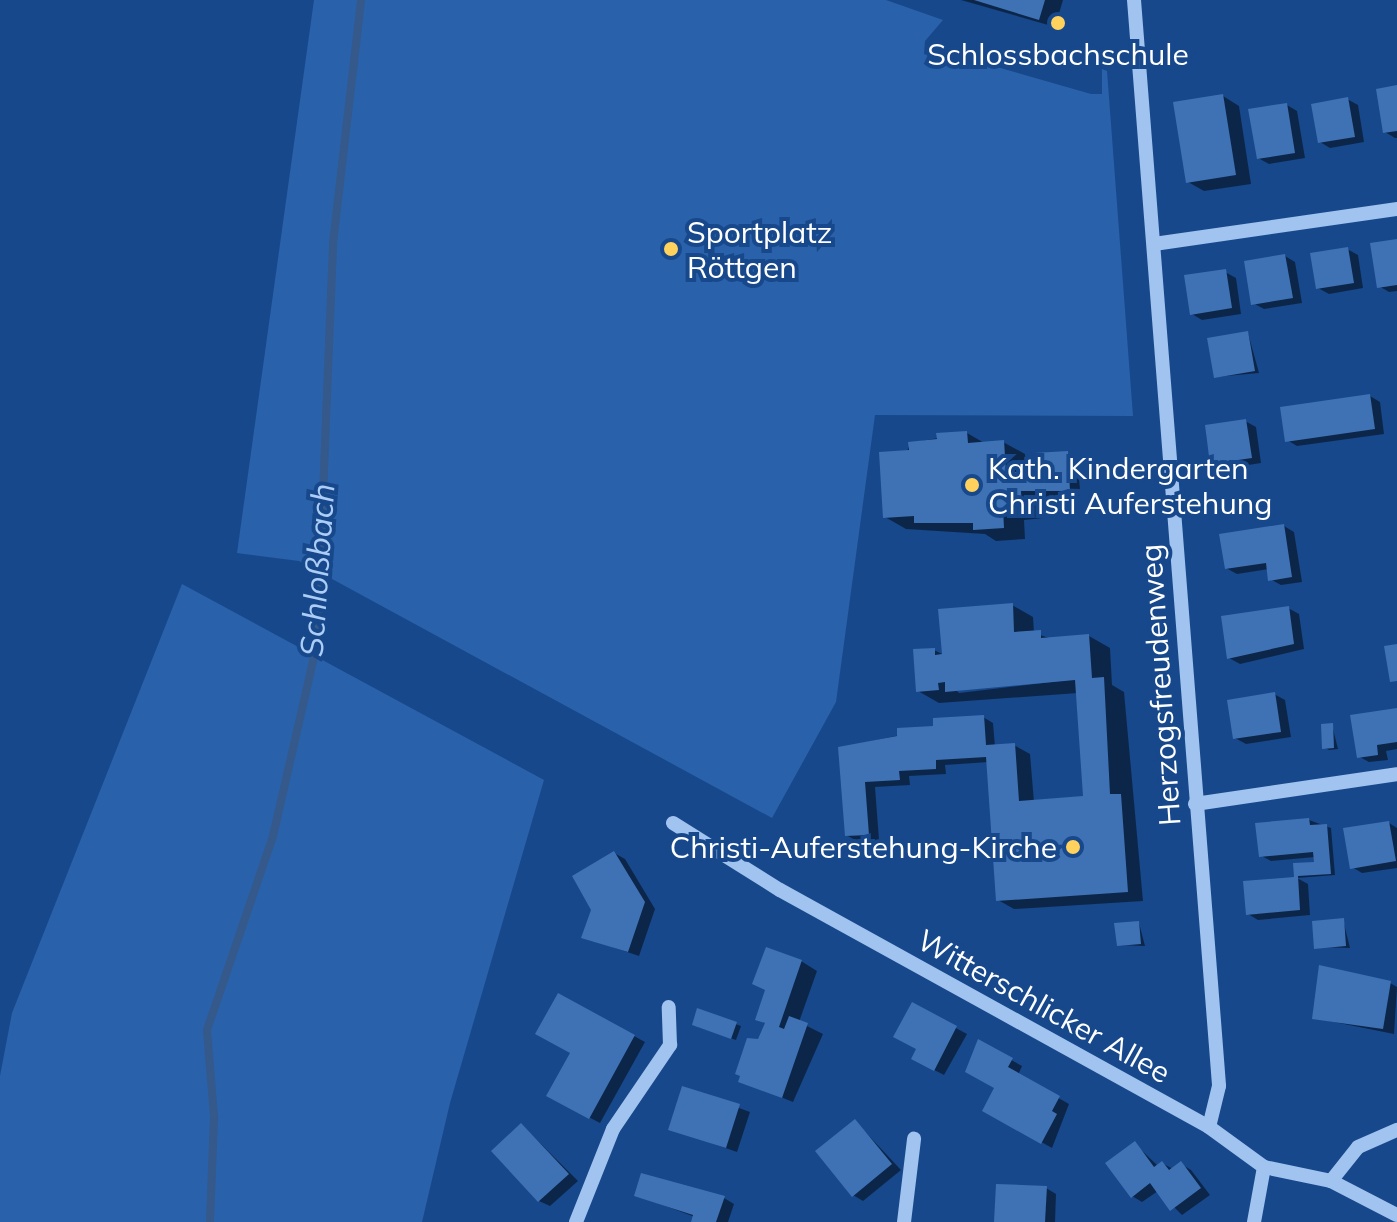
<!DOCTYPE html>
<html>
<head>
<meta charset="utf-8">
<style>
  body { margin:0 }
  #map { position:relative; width:1397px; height:1222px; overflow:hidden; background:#17488b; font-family:Mulish,sans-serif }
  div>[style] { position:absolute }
  .green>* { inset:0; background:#2962aa }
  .shadow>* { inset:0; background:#0007 }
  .stream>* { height:8px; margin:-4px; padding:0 4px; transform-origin:4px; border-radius:4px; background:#34598a }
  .building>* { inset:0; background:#3f72b4 }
  .minor>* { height:14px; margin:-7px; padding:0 7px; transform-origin:7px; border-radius:7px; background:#a0c3ef }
  .dots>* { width:22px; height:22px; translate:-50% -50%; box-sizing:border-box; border:4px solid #17488b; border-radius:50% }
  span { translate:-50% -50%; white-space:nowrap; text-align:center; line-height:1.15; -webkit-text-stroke:8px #17488b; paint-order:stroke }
  .poi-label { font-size:30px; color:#fff }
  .left { translate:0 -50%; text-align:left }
  .right { translate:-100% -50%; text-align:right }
  .street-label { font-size:30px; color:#fff }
  .water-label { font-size:32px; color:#accdf6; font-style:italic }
</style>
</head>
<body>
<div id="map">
  <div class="green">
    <div style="clip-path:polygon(314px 0,886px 0,943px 20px,925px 41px,924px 54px,964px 65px,983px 63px,1091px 94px,1102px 94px,1102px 69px,1107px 71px,1133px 416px,875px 415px,836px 702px,772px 818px,299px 561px,237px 553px)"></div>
    <div style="clip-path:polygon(182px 584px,544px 780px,450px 1103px,422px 1222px,0 1222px,0 1076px,12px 1013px)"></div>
  </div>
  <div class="shadow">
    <div style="clip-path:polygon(961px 0,1063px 0,1055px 27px)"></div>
    <div style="clip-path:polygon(1397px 87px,1397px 138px,1395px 138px,1385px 132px)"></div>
    <div style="clip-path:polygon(1223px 96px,1239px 106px,1251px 184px,1204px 191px,1188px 182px)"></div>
    <div style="clip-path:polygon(1347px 99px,1358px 105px,1364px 142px,1330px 148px,1320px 142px)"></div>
    <div style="clip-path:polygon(1287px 105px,1297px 111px,1305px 158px,1269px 164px,1258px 158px)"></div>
    <div style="clip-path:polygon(1397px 241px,1397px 291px,1389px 292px,1379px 286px)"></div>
    <div style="clip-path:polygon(1347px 249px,1358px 255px,1363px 288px,1329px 294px,1318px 288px)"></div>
    <div style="clip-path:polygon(1285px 256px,1295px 262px,1302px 303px,1264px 309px,1253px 303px)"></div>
    <div style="clip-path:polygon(1225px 272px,1236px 278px,1241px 314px,1202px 320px,1192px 314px)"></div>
    <div style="clip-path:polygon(1248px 333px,1259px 373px,1215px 377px)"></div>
    <div style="clip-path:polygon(1370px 396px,1380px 402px,1384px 434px,1297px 446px,1287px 440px)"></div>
    <div style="clip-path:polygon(1245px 421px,1256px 427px,1261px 463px,1223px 469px,1212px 463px)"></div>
    <div style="clip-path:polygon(967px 433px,986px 444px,1003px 442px,1025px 454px,1026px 479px,1034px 480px,1067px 453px,1077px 459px,1080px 489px,1051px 488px,1080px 496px,1056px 495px,1057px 501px,1042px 503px,1043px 518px,1024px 520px,1025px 539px,996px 541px,985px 534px,906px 529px,885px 517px,910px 443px)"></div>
    <div style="clip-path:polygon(1284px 526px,1294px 532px,1302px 582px,1281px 585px,1270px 579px,1269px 569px,1237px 574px,1226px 568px)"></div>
    <div style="clip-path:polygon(evenodd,1012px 605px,1033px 617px,1034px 633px,1052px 639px,1089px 636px,1110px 648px,1112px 685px,1124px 692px,1143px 901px,1014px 909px,998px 900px,989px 762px,945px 765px,946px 774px,909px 776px,910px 785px,875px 787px,879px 840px,857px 841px,846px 835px,840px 748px,983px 717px,993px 723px,995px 747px,1014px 745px,1030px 754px,1034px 802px,1090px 798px,1078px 693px,939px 703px,918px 691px,934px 650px,944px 655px,1012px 605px,1085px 678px,959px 693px,955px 689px,1085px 678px)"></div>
    <div style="clip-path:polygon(1288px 608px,1299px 614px,1304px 649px,1240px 664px,1229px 658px)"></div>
    <div style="clip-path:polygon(1274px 694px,1285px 700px,1291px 737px,1246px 744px,1235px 738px)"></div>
    <div style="clip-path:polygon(1397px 710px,1397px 749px,1386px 751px,1388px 760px,1369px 762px,1358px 756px)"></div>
    <div style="clip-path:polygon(1332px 725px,1338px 749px,1329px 750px,1324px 747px)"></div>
    <div style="clip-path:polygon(1309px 820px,1331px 828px,1335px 875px,1297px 878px,1308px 884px,1310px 915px,1258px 920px,1248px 914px,1296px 878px,1295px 865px,1316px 863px,1315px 857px,1271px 861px,1260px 855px)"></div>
    <div style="clip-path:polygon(1389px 823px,1397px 828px,1397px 868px,1362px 873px,1352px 867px)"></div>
    <div style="clip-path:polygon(614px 853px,625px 859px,655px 909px,639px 956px,583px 937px)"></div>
    <div style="clip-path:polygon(1343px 920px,1350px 948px,1316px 947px)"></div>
    <div style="clip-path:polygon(1139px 923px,1145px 946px,1119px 945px)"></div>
    <div style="clip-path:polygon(801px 961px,817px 971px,799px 1022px,823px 1034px,793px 1102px,741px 1081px,766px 1046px,767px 1024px,757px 1019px,767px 991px)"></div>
    <div style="clip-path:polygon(1390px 983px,1397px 987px,1394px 1034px,1314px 1018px)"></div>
    <div style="clip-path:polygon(559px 995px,645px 1042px,600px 1123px,556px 1100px,572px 1052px)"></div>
    <div style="clip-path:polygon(913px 1005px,967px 1034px,944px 1075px,913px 1059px,918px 1049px)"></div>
    <div style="clip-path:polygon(699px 1011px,741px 1026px,736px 1040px,698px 1027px)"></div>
    <div style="clip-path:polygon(979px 1042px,1022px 1066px,1018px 1075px,1069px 1104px,1052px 1148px,984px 1110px,997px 1088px)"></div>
    <div style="clip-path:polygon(684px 1088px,750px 1112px,737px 1152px,671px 1129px)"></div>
    <div style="clip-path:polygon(855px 1121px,901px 1170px,863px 1201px,853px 1195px)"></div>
    <div style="clip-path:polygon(522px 1125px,578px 1181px,550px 1206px,539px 1201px)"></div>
    <div style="clip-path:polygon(1135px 1144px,1158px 1166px,1162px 1163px,1173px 1169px,1181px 1164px,1191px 1170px,1210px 1195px,1182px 1215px,1158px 1191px,1142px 1202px,1132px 1196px)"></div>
    <div style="clip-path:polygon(1046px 1188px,1056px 1194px,1055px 1222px,996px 1222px)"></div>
    <div style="clip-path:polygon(636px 1195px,724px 1198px,734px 1204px,728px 1222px,693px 1222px,695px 1217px)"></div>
  </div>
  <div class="stream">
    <div style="left:210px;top:1222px;width:106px;rotate:-87.8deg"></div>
    <div style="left:214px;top:1116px;width:86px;rotate:-94.7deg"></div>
    <div style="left:207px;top:1030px;width:205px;rotate:-71.2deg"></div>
    <div style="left:273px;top:836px;width:197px;rotate:-77.1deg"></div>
    <div style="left:317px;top:644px;width:401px;rotate:-87.7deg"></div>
    <div style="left:333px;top:243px;width:245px;rotate:-83.4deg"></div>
  </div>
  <div class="building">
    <div style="clip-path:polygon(974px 0,1045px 0,1039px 20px)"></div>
    <div style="clip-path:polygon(1397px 85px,1397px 131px,1383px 133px,1376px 89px)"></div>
    <div style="clip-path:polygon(1223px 94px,1236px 175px,1186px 183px,1173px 102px)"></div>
    <div style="clip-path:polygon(1348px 97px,1355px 137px,1318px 143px,1311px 104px)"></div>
    <div style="clip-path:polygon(1287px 103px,1295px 153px,1257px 159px,1248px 109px)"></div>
    <div style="clip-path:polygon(1397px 239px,1397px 285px,1377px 288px,1370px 243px)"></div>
    <div style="clip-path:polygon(1348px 247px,1354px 283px,1316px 289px,1310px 253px)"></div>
    <div style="clip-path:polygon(1285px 254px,1293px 298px,1251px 305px,1244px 261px)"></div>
    <div style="clip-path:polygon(1226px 269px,1232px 308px,1190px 315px,1184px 275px)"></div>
    <div style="clip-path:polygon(1248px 331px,1255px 371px,1214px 378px,1207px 338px)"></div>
    <div style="clip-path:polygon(1370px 394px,1375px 429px,1285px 442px,1280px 407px)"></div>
    <div style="clip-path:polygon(1246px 419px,1252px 458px,1210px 464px,1205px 425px)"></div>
    <div style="clip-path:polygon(967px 431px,968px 443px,1004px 440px,1006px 473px,1019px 472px,1020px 480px,1035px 479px,1034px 453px,1068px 451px,1070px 491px,1021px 491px,1022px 507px,1003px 508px,1004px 528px,973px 530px,973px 523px,914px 523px,914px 516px,883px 518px,879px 452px,909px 450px,908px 442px,937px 439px,936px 433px)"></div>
    <div style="clip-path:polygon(1284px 524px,1292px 577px,1268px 581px,1266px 563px,1225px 569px,1219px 534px)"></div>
    <div style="clip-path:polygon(1013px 603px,1014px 632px,1041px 630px,1041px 638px,1089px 634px,1092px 678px,1104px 677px,1110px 794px,1121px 794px,1128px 892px,996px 901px,986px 757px,936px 760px,936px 769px,899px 771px,900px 780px,865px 782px,869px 835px,845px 836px,838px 747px,897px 736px,897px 728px,933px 726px,933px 718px,984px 715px,986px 745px,1015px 743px,1019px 801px,1083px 796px,1075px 680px,945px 692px,945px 682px,938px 683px,939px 690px,916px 692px,913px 649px,935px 648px,935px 655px,942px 654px,938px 609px)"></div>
    <div style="clip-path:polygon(1289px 606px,1294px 644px,1227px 659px,1221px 616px)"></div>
    <div style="clip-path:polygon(1397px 644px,1397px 681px,1390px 682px,1384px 646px)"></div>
    <div style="clip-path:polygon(1275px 692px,1281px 732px,1233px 739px,1227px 700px)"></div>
    <div style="clip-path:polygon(1397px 708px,1397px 742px,1377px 745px,1378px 755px,1357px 758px,1350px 715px)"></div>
    <div style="clip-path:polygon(1333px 723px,1334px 748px,1322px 749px,1321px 724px)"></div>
    <div style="clip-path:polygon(1309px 818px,1310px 825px,1327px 824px,1331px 874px,1298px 876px,1300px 910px,1246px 915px,1243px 881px,1294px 877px,1293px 863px,1314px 862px,1313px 852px,1259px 857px,1255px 823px)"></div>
    <div style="clip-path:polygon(1389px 821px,1396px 861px,1350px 869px,1343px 828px)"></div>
    <div style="clip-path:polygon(614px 851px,645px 902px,628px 952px,581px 938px,591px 910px,572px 876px)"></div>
    <div style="clip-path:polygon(1344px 918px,1346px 946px,1314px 949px,1312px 921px)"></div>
    <div style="clip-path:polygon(1139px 921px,1141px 944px,1117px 946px,1114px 923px)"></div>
    <div style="clip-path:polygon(766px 947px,802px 960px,779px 1027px,784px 1029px,789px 1016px,808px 1023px,782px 1098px,738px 1082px,740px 1076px,735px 1074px,747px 1038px,758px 1039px,765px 1023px,755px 1020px,765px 990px,752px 984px)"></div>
    <div style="clip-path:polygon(1319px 965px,1391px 981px,1383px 1029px,1312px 1019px)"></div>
    <div style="clip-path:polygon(558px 993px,635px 1035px,589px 1119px,546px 1096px,570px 1053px,535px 1034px)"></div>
    <div style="clip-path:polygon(912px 1002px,957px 1026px,934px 1071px,911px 1059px,916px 1049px,893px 1037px)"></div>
    <div style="clip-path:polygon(697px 1008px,737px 1022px,731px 1039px,692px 1025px)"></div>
    <div style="clip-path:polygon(978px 1039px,1013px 1058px,1008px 1067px,1060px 1096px,1052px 1111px,1057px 1114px,1041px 1144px,982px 1111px,994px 1088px,965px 1072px)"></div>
    <div style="clip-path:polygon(682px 1086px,740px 1104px,726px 1148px,668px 1130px)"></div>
    <div style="clip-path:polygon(855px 1119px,892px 1164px,852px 1197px,815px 1151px)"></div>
    <div style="clip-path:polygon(521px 1123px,569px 1174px,538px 1202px,491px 1151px)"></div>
    <div style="clip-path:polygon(1135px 1141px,1154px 1167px,1162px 1161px,1169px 1170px,1181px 1161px,1201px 1188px,1170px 1211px,1150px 1183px,1131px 1198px,1105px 1163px)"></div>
    <div style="clip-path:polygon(641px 1173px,725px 1196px,716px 1222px,691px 1222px,693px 1215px,634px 1196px)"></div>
    <div style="clip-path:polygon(996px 1184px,1047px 1186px,1045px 1222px,994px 1222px)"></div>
  </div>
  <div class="minor">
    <div style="left:1134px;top:0;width:1089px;rotate:85.52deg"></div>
    <div style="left:1219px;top:1086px;width:42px;rotate:103.7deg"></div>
    <div style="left:1154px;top:244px;width:246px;rotate:-8.2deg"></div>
    <div style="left:1195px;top:804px;width:204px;rotate:-8.4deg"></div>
    <div style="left:673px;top:823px;width:126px;rotate:32.1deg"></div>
    <div style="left:780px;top:890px;width:490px;rotate:28.9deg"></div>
    <div style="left:1209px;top:1127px;width:68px;rotate:36deg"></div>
    <div style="left:1264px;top:1167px;width:68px;rotate:11.8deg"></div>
    <div style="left:1331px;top:1181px;width:74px;rotate:27.3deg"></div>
    <div style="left:1331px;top:1181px;width:43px;rotate:-51.5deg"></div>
    <div style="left:1358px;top:1147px;width:43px;rotate:-23.6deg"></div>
    <div style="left:576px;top:1222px;width:100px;rotate:-68.3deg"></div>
    <div style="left:613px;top:1129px;width:102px;rotate:-55.8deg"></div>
    <div style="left:670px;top:1045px;width:38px;rotate:-92deg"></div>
    <div style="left:904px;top:1222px;width:84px;rotate:-83.1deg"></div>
    <div style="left:1254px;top:1222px;width:56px;rotate:-79.7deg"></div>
  </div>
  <div class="dots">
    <div style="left:1058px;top:23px;background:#ffd25e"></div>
    <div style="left:671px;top:249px;background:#ffd25e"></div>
    <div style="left:972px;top:485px;background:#ffd25e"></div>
    <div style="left:1073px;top:847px;background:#ffd25e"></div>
  </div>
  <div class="poi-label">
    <span style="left:1058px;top:54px">Schlossbachschule</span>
    <span class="left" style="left:687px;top:249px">Sportplatz<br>Röttgen</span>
    <span class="left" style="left:988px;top:485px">Kath. Kindergarten<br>Christi Auferstehung</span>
    <span class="right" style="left:1057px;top:847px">Christi-Auferstehung-Kirche</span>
  </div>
  <div class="street-label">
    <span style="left:1160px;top:685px;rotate:-94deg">Herzogsfreudenweg</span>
    <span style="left:1044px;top:1006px;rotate:29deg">Witterschlicker Allee</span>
  </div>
  <div class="water-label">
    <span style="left:317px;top:570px;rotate:-86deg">Schloßbach</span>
  </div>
</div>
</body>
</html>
